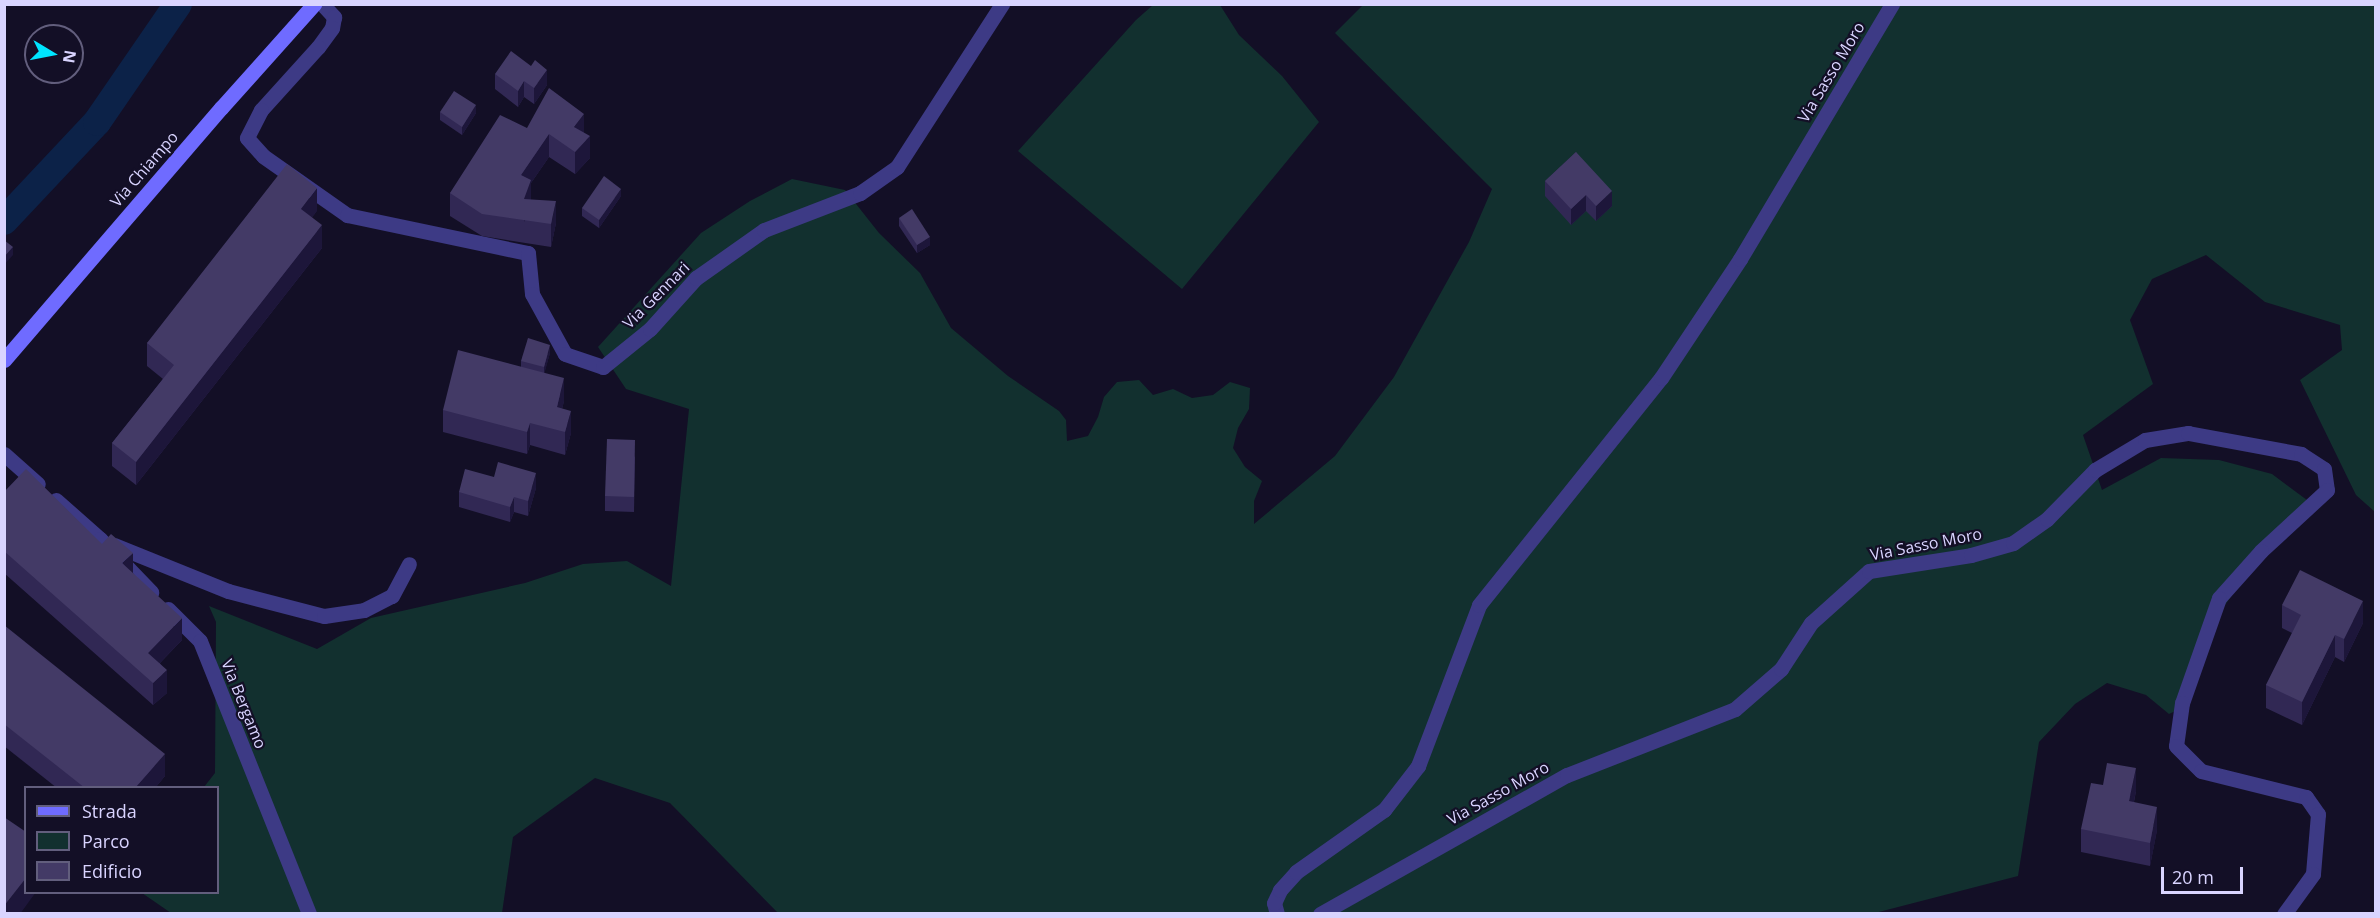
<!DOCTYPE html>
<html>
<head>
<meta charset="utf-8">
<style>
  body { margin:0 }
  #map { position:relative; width:2380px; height:918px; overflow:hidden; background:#130f26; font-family:"Open Sans",sans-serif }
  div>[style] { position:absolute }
  .green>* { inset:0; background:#12302f }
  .canal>* { height:28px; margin:-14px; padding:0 14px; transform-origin:14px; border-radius:14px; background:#0c2248 }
  .minor>* { height:15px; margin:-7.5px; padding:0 7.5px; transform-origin:7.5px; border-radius:7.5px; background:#3d3a85 }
  .secondary>* { height:15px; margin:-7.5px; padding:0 7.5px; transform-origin:7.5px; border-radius:7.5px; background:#6f6bff }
  .wall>* { inset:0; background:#312854 }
  .shaded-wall>* { inset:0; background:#1d163a }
  .building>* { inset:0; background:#433a66 }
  span { translate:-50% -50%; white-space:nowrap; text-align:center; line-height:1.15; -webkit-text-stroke:4.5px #130f26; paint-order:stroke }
  .street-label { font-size:16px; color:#d9d4ff }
  .frame { position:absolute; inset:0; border:6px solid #d9d4ff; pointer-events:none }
  .legend { position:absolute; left:24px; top:786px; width:195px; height:108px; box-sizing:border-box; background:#130f26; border:2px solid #625e7d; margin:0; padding:8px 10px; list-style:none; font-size:18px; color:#d9d4ff }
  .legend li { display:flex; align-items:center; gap:12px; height:30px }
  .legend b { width:30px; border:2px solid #625e7d }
  .north { position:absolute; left:24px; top:24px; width:60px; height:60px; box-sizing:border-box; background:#130f26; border:2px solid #625e7d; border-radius:50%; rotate:100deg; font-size:16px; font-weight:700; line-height:24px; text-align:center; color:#d9d4ff }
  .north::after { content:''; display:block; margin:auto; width:21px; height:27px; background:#00e5ff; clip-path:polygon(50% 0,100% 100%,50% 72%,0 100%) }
  .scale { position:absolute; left:2161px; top:867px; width:82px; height:27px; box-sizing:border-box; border:3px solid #d9d4ff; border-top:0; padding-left:8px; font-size:18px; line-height:21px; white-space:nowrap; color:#d9d4ff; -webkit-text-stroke:4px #130f26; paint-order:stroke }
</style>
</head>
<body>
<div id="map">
  <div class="green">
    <div style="clip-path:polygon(1153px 5px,1220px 5px,1239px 35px,1282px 76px,1319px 122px,1182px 289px,1018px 151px,1136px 20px)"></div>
    <div style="clip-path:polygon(1363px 5px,2375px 5px,2375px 512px,2356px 495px,2300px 380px,2342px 350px,2340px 325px,2265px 302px,2206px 255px,2152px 279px,2130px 320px,2153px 384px,2083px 435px,2102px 490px,2161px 458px,2219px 460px,2272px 474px,2311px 503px,2257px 561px,2209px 627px,2186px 706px,2169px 714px,2146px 695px,2107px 683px,2075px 704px,2039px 742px,2018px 876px,1871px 914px,778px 913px,670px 803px,595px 778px,513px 837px,502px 913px,171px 913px,142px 893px,218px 892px,218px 788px,204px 787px,215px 773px,216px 622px,209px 606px,317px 649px,371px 618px,525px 583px,583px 564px,627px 561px,671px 586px,689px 409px,626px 389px,598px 347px,701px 233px,750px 201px,792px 179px,845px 190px,879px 233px,920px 273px,951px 328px,1008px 376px,1059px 411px,1066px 420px,1067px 441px,1088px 436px,1098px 417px,1104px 397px,1117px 382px,1139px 380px,1153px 395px,1173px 389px,1192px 398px,1213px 395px,1230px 382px,1250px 388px,1249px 409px,1238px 428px,1233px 448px,1245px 467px,1262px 481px,1254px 501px,1254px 524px,1335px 456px,1394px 377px,1469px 242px,1492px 189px,1335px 33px)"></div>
  </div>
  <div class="canal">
    <div style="left:4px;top:221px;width:136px;rotate:-46.8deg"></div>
    <div style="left:97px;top:122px;width:143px;rotate:-55.5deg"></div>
  </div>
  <div class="minor">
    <div style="left:322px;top:4px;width:18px;rotate:47deg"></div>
    <div style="left:334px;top:17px;width:11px;rotate:100deg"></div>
    <div style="left:332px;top:28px;width:24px;rotate:126deg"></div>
    <div style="left:318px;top:47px;width:85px;rotate:132.1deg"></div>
    <div style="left:261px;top:110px;width:31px;rotate:117deg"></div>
    <div style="left:247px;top:138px;width:24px;rotate:48deg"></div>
    <div style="left:263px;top:156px;width:103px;rotate:35.1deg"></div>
    <div style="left:347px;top:215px;width:185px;rotate:11.9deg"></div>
    <div style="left:528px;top:253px;width:41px;rotate:84.4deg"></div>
    <div style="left:532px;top:294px;width:68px;rotate:61.2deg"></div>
    <div style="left:565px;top:354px;width:40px;rotate:18.9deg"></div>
    <div style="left:603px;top:367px;width:60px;rotate:-39deg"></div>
    <div style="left:650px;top:329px;width:69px;rotate:-48deg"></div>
    <div style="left:696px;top:278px;width:83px;rotate:-35.2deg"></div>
    <div style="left:764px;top:230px;width:103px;rotate:-21.1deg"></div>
    <div style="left:860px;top:193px;width:45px;rotate:-35.1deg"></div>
    <div style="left:897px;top:167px;width:194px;rotate:-57.2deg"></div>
    <div style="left:4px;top:454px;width:45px;rotate:41.4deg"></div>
    <div style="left:56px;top:500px;width:59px;rotate:41.6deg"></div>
    <div style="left:100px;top:539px;width:74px;rotate:46.1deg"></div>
    <div style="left:114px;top:545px;width:123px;rotate:22deg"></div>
    <div style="left:228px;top:591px;width:99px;rotate:14.6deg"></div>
    <div style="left:324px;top:616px;width:40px;rotate:-8.5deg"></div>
    <div style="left:364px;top:610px;width:31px;rotate:-27deg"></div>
    <div style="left:392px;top:596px;width:36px;rotate:-62deg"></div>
    <div style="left:168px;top:609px;width:45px;rotate:45deg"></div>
    <div style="left:200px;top:641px;width:294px;rotate:68.2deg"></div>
    <div style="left:1277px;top:914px;width:11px;rotate:-105deg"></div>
    <div style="left:1274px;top:903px;width:14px;rotate:-65deg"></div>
    <div style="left:1280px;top:890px;width:24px;rotate:-48deg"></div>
    <div style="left:1296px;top:872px;width:108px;rotate:-35.2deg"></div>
    <div style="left:1384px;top:810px;width:56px;rotate:-52.3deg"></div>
    <div style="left:1418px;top:766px;width:172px;rotate:-69.2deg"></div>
    <div style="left:1479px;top:605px;width:291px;rotate:-51.3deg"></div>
    <div style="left:1661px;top:378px;width:143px;rotate:-56.4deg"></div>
    <div style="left:1740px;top:259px;width:297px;rotate:-59.2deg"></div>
    <div style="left:1320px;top:914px;width:283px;rotate:-29.4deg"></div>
    <div style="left:1567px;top:775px;width:180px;rotate:-21.4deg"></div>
    <div style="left:1735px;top:709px;width:61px;rotate:-41deg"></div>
    <div style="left:1781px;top:669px;width:55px;rotate:-56.9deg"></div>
    <div style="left:1811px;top:623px;width:78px;rotate:-41.9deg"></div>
    <div style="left:1869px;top:571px;width:103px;rotate:-8.9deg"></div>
    <div style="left:1971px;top:555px;width:44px;rotate:-15.9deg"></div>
    <div style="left:2013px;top:543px;width:42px;rotate:-35.2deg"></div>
    <div style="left:2047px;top:519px;width:69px;rotate:-45.6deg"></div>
    <div style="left:2095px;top:470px;width:58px;rotate:-31deg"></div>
    <div style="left:2145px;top:440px;width:44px;rotate:-9.2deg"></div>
    <div style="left:2188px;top:433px;width:115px;rotate:10.5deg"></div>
    <div style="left:2301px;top:454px;width:27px;rotate:33deg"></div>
    <div style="left:2324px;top:469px;width:21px;rotate:82deg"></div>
    <div style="left:2327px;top:490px;width:90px;rotate:137.3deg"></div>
    <div style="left:2261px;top:551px;width:63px;rotate:131.8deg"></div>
    <div style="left:2219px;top:598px;width:111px;rotate:109.4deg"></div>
    <div style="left:2182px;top:703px;width:43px;rotate:97.9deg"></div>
    <div style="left:2176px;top:746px;width:35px;rotate:45deg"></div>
    <div style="left:2201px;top:771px;width:108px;rotate:13.9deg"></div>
    <div style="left:2306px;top:797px;width:21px;rotate:55deg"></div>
    <div style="left:2318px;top:814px;width:60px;rotate:94.8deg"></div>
    <div style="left:2313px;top:874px;width:49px;rotate:125.9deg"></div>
  </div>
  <div class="secondary">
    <div style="left:4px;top:360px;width:333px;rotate:-49.3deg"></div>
    <div style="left:221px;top:108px;width:140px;rotate:-48.2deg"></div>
  </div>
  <div class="wall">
    <div style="clip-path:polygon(495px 74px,547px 85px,534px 104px,524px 97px,518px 107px,495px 89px)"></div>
    <div style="clip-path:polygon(440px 112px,476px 113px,462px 135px,440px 120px)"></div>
    <div style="clip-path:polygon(527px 128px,584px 133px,590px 158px,575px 174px,549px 157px,531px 183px,531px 200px,556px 223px,551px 247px,482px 236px,450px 216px,450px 193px)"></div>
    <div style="clip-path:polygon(1576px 152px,1612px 206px,1596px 221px,1586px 211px,1571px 225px,1545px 196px,1545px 181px)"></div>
    <div style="clip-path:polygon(621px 196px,599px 228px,582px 216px,582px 208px)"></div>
    <div style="clip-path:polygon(317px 211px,312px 217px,322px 248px,136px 485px,112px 466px,112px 443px,163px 379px,147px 366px,147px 343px)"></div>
    <div style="clip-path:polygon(899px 218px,930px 245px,917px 253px,899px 226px)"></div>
    <div style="clip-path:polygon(550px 353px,544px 373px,564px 401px,562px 409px,571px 433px,565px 455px,530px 445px,527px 454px,443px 432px,443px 410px,521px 367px,521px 361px)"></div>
    <div style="clip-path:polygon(635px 456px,634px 512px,605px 511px,605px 496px)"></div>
    <div style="clip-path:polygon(536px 488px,528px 516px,514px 512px,510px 522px,459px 507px,459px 492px)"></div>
    <div style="clip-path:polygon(4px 492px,133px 573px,182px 640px,160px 663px,167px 693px,153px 705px,4px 573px)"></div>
    <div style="clip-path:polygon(2282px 605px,2363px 623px,2344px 662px,2335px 657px,2302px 725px,2266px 708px,2266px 685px,2292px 633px,2282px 628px)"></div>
    <div style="clip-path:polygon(4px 625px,165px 776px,155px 788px,57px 788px,4px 746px)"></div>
    <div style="clip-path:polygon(2136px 791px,2134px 802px,2157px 830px,2150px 866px,2081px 852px,2081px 829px)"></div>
  </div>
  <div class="shaded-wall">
    <div style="clip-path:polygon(547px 70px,547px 85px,534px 104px,534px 88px)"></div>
    <div style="clip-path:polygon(524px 81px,524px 97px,518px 107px,518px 91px)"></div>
    <div style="clip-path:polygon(476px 105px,476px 113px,462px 135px,462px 127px)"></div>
    <div style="clip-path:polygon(584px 114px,584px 137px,574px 127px)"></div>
    <div style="clip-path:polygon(549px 134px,549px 157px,531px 183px,531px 202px,524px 222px,524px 199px,521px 175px)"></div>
    <div style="clip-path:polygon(590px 136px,590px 158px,575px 174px,575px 152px)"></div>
    <div style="clip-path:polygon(317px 188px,317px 211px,301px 231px,301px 209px)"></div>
    <div style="clip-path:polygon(621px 189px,621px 196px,599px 228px,599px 220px)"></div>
    <div style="clip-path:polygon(1612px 191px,1612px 206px,1596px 221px,1596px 206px)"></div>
    <div style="clip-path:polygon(1586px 195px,1586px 211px,1571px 225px,1571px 209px)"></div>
    <div style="clip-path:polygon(556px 201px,556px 223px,551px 247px,551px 224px)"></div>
    <div style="clip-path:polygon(322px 225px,322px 248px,136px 485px,136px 462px)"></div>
    <div style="clip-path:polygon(930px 237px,930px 245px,917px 253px,917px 245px)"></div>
    <div style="clip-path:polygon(13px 247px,13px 255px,4px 265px,4px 257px)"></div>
    <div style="clip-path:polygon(550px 345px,550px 353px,544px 375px,544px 367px)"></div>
    <div style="clip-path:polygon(564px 378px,564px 401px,557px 430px,557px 407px)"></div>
    <div style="clip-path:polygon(571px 411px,571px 433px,565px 455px,565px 432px)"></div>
    <div style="clip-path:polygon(530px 423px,530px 445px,527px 454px,527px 432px)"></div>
    <div style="clip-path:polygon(536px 473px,536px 488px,528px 516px,528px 501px)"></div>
    <div style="clip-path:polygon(514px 497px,514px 512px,510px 522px,510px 507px)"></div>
    <div style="clip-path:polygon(133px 553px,133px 576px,122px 563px)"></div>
    <div style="clip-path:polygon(2363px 601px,2363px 623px,2344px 662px,2344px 639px)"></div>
    <div style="clip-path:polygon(182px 618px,182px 640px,148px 675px,148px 653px)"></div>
    <div style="clip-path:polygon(2335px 635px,2335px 657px,2302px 725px,2302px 702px)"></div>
    <div style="clip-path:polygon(167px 670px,167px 693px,153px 705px,153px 683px)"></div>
    <div style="clip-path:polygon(165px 754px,165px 776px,155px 788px,135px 788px)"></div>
    <div style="clip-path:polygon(2136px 768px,2136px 791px,2129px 824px,2129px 801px)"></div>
    <div style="clip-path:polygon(2157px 807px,2157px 830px,2150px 866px,2150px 843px)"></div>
    <div style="clip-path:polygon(26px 878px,26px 892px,36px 892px,20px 914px,4px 914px,4px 906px)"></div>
  </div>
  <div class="building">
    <div style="clip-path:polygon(511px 51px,531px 66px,535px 60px,547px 70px,534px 88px,524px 81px,518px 91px,495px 74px)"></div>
    <div style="clip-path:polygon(549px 88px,584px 114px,574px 127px,590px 136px,575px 152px,549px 134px,521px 175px,531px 180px,524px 199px,556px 201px,551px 224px,482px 214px,450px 193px,500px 115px,527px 128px)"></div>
    <div style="clip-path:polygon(454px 91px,476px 105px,462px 127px,440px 112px)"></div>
    <div style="clip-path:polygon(1576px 152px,1612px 191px,1596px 206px,1586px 195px,1571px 209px,1545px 181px)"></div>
    <div style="clip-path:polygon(287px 164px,317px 188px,301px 209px,322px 225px,136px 462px,112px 443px,174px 365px,147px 343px)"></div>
    <div style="clip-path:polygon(604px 176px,621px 189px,599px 220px,582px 208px)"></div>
    <div style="clip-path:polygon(912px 209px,930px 237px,917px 245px,899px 218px)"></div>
    <div style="clip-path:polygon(4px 240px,13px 247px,4px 257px)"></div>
    <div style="clip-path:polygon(528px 338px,550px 345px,544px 367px,521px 361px)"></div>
    <div style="clip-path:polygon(458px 350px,564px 378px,557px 407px,571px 411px,565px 432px,530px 423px,527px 432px,443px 410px)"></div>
    <div style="clip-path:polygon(607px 439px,635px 440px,634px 497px,605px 496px)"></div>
    <div style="clip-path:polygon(498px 462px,536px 473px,528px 501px,514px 497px,510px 507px,459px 492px,465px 469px,494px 477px)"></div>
    <div style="clip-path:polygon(26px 469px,102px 544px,111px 534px,133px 553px,122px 563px,182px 618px,148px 653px,167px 670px,153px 683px,4px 551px,4px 492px)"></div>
    <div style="clip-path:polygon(2300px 570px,2363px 601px,2344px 639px,2335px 635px,2302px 702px,2266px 685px,2301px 615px,2282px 605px)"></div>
    <div style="clip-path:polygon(4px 625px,165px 754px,135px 788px,85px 788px,4px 724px)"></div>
    <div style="clip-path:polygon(2107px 763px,2136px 768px,2129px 801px,2157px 807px,2150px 843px,2081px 829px,2091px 783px,2103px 785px)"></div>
    <div style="clip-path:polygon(4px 817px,26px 832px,26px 878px,4px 906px)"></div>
  </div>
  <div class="street-label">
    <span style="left:1831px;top:72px;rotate:-59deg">Via Sasso Moro</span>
    <span style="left:144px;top:169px;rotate:-49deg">Via Chiampo</span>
    <span style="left:656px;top:295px;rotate:-45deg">Via Gennari</span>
    <span style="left:1926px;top:544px;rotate:-11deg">Via Sasso Moro</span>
    <span style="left:244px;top:704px;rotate:68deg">Via Bergamo</span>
    <span style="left:1498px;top:793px;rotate:-29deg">Via Sasso Moro</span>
  </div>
  <div class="frame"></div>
  <ul class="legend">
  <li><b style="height:8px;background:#6f6bff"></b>Strada</li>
  <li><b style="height:16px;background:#12302f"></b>Parco</li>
  <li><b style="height:16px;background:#433a66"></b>Edificio</li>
  </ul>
  <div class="north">N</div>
  <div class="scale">20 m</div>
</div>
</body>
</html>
